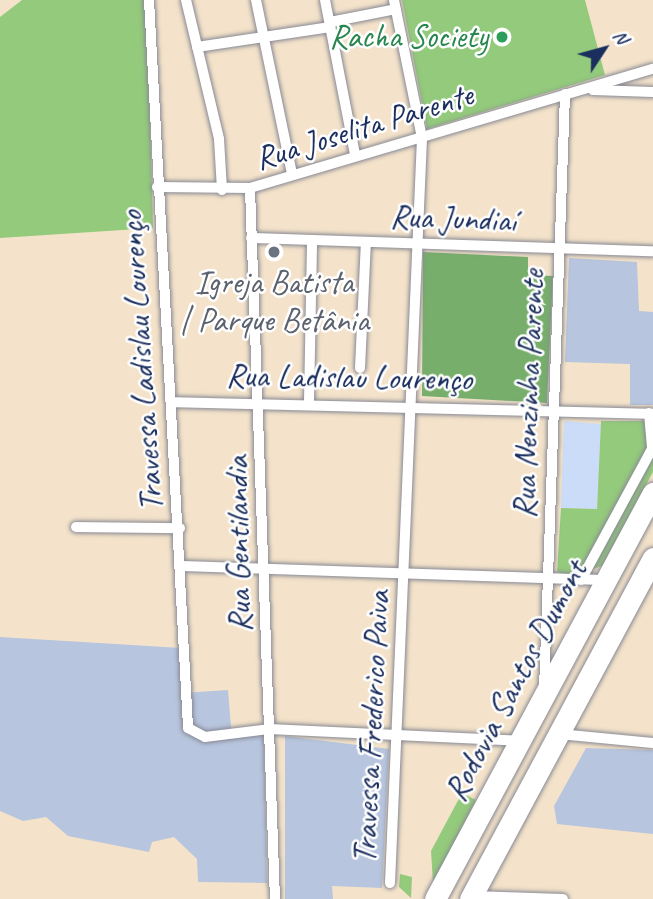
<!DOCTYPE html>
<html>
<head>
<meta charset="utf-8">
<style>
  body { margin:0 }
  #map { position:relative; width:653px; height:899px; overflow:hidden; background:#f4e3ca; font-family:Caveat,sans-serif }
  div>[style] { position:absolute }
  .built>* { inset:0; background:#cbdcf9 }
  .industrial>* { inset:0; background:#b7c5de }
  .green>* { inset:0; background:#94ca7c }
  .forest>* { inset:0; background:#77ae6c }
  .roads { filter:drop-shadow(0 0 2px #888994) drop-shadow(0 0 2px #888994) }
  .street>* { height:10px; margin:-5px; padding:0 5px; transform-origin:5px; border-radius:5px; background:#fff }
  .highway>* { height:21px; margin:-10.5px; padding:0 10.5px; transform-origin:10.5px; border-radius:10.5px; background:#fff }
  .dots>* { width:19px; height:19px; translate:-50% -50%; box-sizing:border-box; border:4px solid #fff; border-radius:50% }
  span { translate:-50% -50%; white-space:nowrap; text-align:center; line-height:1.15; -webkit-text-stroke:5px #fff; paint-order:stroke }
  .leisure-label { font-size:33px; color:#27864d }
  .right { translate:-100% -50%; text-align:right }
  .street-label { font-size:33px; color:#1b2f5e }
  .worship-label { font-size:33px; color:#5b616d }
  .north { position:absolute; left:569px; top:14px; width:70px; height:70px; -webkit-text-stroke:5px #fff; paint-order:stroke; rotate:54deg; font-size:19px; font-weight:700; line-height:28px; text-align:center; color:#1b2f5e }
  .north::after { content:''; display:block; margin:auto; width:24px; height:32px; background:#1b2f5e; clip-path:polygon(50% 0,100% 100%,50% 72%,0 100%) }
</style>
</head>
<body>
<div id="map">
  <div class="built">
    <div style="clip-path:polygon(564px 421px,601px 424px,597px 509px,561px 508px)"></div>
  </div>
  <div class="industrial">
    <div style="clip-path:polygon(569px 258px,637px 262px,639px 311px,653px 312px,653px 405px,630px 405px,630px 364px,565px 362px)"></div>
    <div style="clip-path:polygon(0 637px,181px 648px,183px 693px,228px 690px,232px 739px,264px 734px,267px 883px,198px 882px,197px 859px,174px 837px,152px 842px,149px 852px,68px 836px,46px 817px,23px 821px,0 811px)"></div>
    <div style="clip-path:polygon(285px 736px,389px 749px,382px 888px,332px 886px,333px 899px,285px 899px)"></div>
    <div style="clip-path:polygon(586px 748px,653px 750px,653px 834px,557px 824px,554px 806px)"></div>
  </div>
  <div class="green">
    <div style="clip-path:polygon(22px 0,147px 0,153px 228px,0 238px,0 17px)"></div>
    <div style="clip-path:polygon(402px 0,585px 0,605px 75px,427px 129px)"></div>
    <div style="clip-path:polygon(601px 421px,653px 421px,653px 472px,602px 566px,571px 576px,557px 572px,561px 508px,597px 509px)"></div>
    <div style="clip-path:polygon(462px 793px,476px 800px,433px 883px,431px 851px)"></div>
    <div style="clip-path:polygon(400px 874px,412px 877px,411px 898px,399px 887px)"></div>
  </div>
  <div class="forest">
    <div style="clip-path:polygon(423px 252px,528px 257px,528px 275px,553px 276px,547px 403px,422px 396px)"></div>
  </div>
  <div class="roads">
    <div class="street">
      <div style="left:149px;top:0;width:729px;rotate:86.93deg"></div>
      <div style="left:188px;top:728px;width:19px;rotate:28deg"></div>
      <div style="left:205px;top:737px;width:64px;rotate:-7.1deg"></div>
      <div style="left:269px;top:729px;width:251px;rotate:2.7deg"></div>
      <div style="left:186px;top:0;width:143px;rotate:76.6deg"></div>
      <div style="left:219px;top:139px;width:51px;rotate:86.6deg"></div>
      <div style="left:256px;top:0;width:178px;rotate:78.3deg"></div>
      <div style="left:325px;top:0;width:157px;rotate:79deg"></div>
      <div style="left:330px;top:22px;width:67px;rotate:-11.1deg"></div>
      <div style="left:197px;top:47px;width:135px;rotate:-8.5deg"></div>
      <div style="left:593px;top:90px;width:60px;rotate:1.9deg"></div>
      <div style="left:157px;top:187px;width:93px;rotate:0.6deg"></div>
      <div style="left:250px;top:188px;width:420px;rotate:-16.5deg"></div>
      <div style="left:250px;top:188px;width:711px;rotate:87.99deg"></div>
      <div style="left:251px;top:238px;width:402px;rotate:1.9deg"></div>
      <div style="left:360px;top:368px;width:125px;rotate:-87.3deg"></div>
      <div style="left:309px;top:401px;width:160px;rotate:-88.9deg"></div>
      <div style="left:171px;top:402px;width:482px;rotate:1.4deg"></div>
      <div style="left:649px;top:413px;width:35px;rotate:85deg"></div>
      <div style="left:76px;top:527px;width:104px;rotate:0.6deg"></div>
      <div style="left:180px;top:566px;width:425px;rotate:1.9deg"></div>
      <div style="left:581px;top:580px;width:151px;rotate:-61.6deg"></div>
      <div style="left:544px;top:690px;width:596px;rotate:-87.98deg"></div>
      <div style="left:559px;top:734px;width:94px;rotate:5.5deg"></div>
      <div style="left:390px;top:883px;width:746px;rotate:-87.54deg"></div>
      <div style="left:422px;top:138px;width:141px;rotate:-101.5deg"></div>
      <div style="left:472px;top:896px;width:91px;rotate:1.9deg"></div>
    </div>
    <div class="highway">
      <div style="left:435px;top:899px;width:461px;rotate:-61.8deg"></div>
      <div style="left:470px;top:899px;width:387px;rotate:-61.8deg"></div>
    </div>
  </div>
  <div class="dots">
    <div style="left:502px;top:37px;background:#2e9e5b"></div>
    <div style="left:274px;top:252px;background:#6b7280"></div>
  </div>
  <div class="leisure-label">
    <span class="right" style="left:488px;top:37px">Racha Society</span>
  </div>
  <div class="street-label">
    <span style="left:364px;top:127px;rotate:-17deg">Rua Joselita Parente</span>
    <span style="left:453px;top:219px;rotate:2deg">Rua Jundiaí</span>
    <span style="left:142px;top:361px;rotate:-94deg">Travessa Ladislau Lourenço</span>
    <span style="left:349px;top:378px;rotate:1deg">Rua Ladislau Lourenço</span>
    <span style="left:529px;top:394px;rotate:-88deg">Rua Nenzinha Parente</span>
    <span style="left:239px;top:544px;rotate:-91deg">Rua Gentilandia</span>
    <span style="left:516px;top:681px;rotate:-62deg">Rodovia Santos Dumont</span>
    <span style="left:372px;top:727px;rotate:-87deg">Travessa Frederico Paiva</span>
  </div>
  <div class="worship-label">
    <span style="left:274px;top:302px">Igreja Batista<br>| Parque Betânia</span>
  </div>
  <div class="north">N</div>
</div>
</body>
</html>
